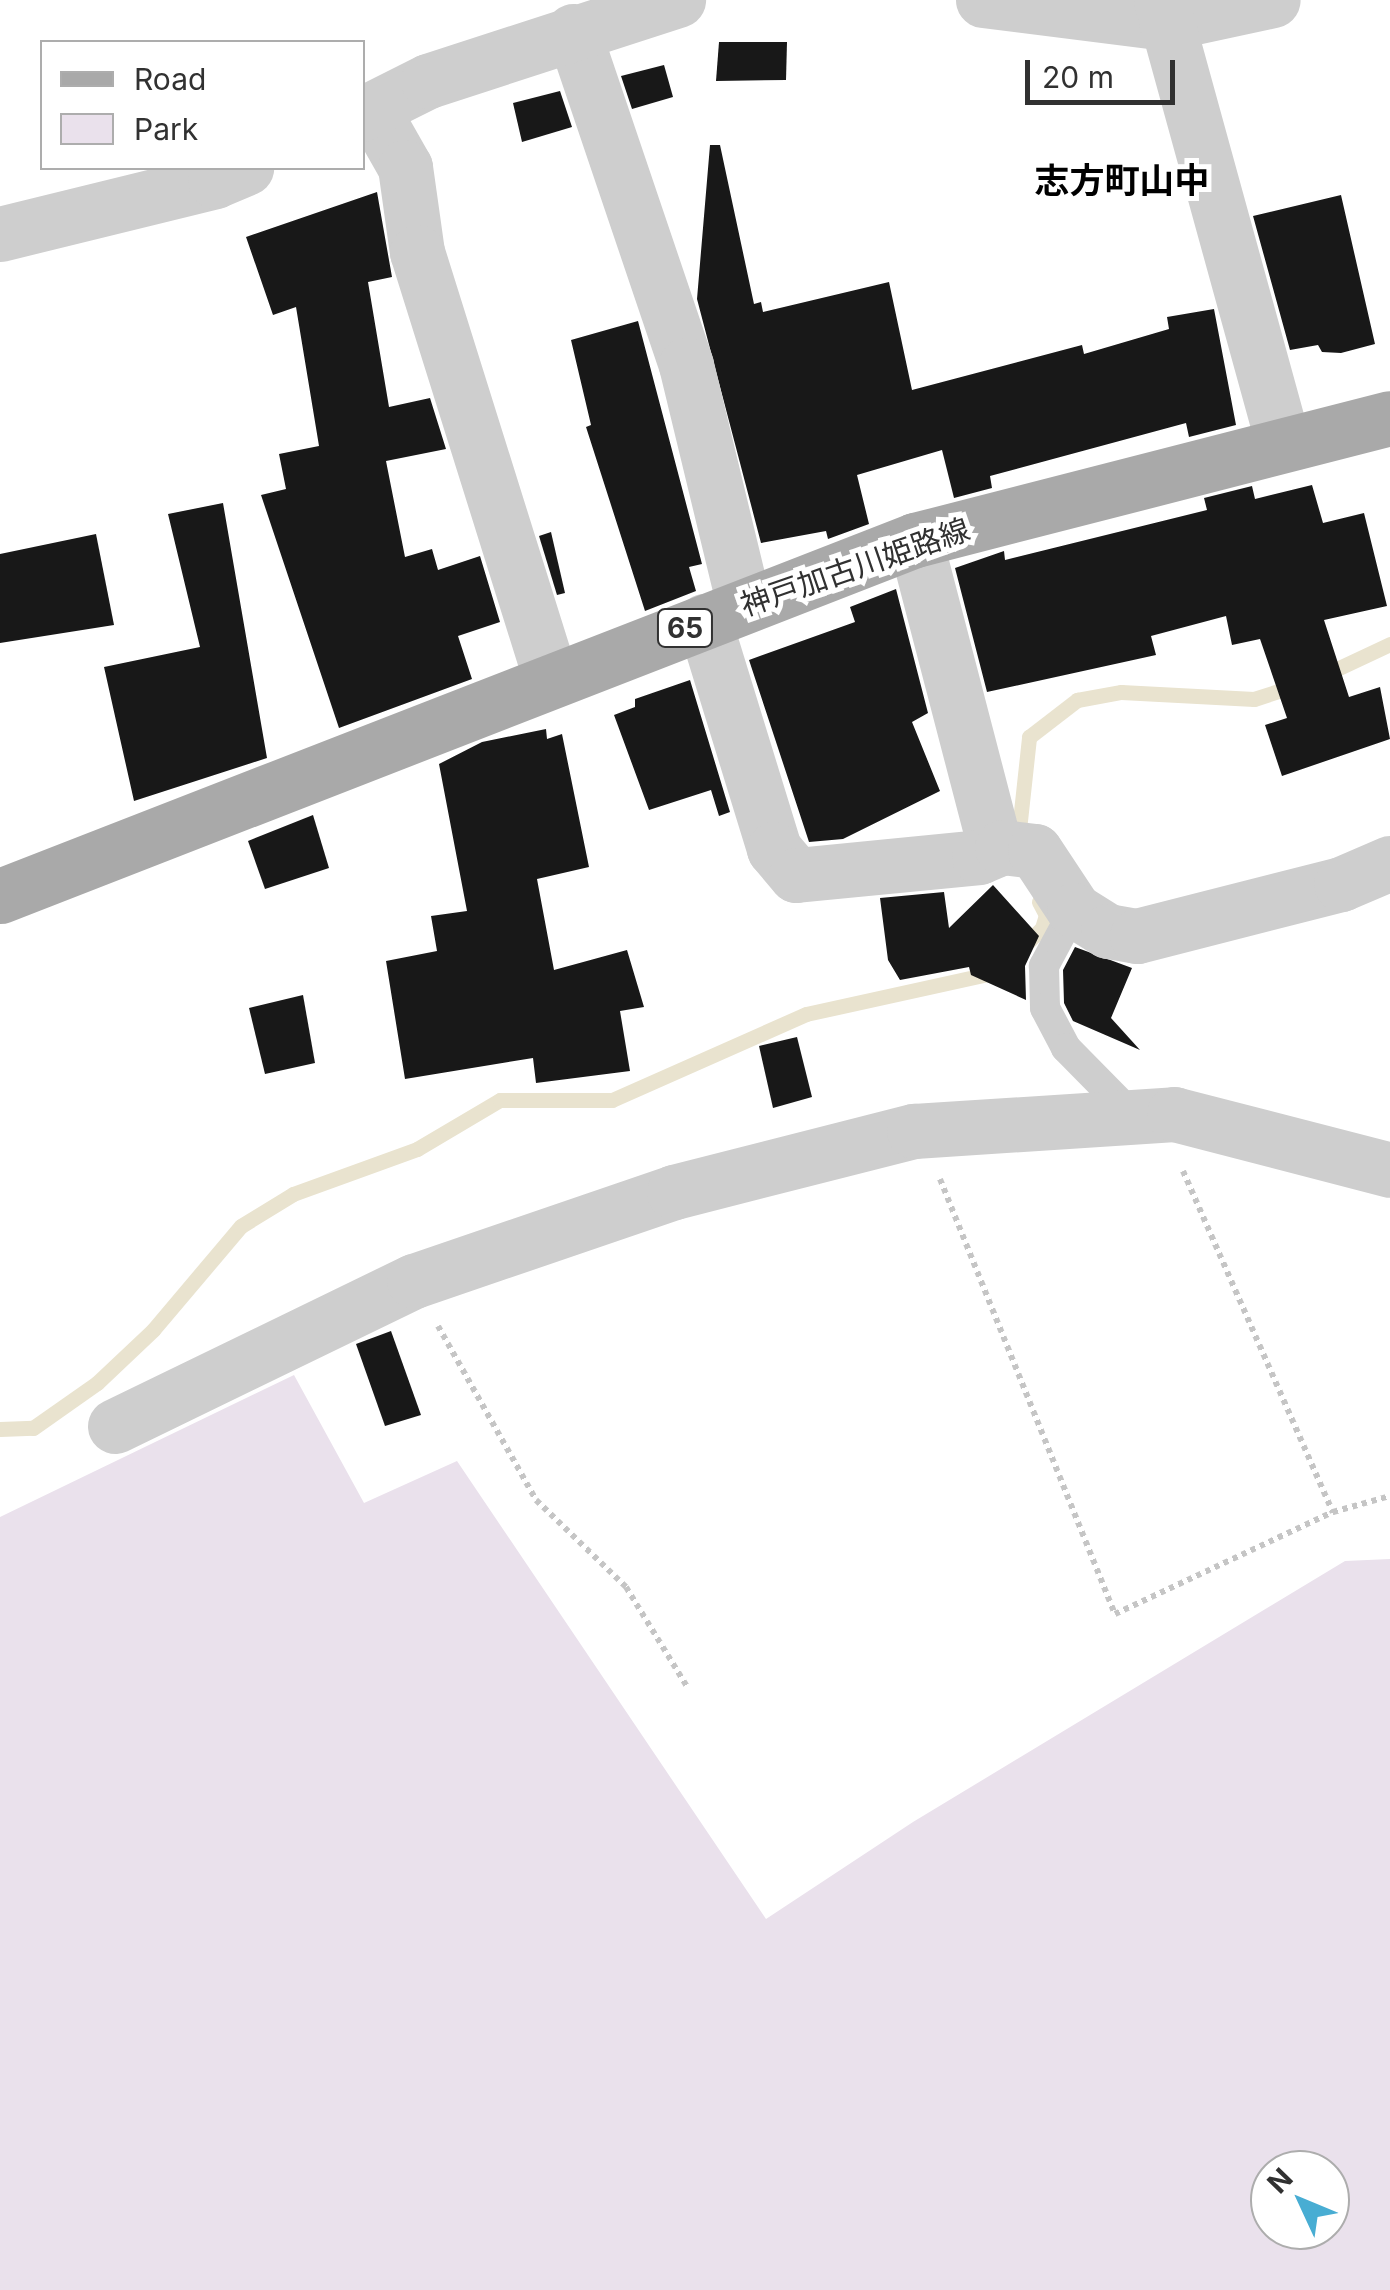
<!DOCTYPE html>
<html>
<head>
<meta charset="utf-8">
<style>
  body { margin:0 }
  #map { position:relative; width:1390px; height:2290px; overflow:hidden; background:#fff; font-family:Inter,"Noto Sans JP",sans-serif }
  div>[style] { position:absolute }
  .green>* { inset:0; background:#eae1ec }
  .stream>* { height:15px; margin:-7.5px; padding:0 7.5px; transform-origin:7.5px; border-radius:7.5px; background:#e9e3cf }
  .building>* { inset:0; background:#181818 }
  .path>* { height:6px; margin-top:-3px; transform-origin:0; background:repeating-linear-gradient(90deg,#c5c5c5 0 5px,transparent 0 10px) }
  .lane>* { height:30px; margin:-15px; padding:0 15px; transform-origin:15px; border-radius:15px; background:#cecece }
  .street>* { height:55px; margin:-27.5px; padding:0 27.5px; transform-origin:27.5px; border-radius:27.5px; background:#cecece }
  .primary>* { height:55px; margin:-27.5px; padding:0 27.5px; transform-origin:27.5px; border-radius:27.5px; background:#a9a9a9 }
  span { translate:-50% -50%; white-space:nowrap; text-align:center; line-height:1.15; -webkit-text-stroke:10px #fff; paint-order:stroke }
  .shield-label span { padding:2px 8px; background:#fff; border:2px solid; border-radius:8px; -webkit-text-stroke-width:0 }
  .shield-label { font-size:28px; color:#313131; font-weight:700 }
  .street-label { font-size:30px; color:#313131 }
  .quarter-label { font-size:35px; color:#000; font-weight:700 }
  .legend { position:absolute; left:40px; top:40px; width:325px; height:130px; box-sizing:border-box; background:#fff; border:2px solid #adadad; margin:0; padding:12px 18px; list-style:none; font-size:30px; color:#313131 }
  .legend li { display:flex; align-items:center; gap:20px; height:50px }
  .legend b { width:50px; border:2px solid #adadad }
  .north { position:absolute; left:1250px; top:2150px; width:100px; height:100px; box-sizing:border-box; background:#fff; border:2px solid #adadad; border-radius:50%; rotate:314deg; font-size:28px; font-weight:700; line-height:40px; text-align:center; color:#313131 }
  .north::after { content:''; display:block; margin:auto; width:35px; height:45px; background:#48add3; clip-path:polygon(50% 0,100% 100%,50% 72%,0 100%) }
  .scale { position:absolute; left:1025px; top:60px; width:150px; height:45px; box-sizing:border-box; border:5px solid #313131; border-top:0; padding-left:12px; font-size:30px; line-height:35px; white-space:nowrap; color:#313131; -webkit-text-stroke:8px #fff; paint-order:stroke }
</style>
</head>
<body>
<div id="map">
  <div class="green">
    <div style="clip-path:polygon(evenodd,294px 1375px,364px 1503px,457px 1461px,766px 1919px,913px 1822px,1345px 1561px,1390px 1559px,1390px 2290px,0 2290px,0 1517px,294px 1375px,1270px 2170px,1330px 2170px,1330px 2230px,1270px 2230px,1270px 2170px)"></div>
  </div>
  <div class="stream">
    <div style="left:1324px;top:675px;width:73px;rotate:-25.2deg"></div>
    <div style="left:1018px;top:839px;width:103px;rotate:-83.8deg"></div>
    <div style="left:1029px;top:737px;width:61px;rotate:-37.6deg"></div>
    <div style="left:1077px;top:700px;width:45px;rotate:-10.3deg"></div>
    <div style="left:1121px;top:692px;width:133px;rotate:3deg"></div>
    <div style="left:1254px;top:699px;width:45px;rotate:-18deg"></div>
    <div style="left:1025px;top:945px;width:24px;rotate:-45deg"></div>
    <div style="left:1042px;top:928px;width:14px;rotate:-73deg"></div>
    <div style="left:1046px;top:915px;width:15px;rotate:-118deg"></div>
    <div style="left:0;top:1429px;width:33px;rotate:-2deg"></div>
    <div style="left:33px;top:1428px;width:78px;rotate:-35.1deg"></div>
    <div style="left:97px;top:1383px;width:77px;rotate:-43.4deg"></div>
    <div style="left:153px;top:1330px;width:136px;rotate:-49.8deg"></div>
    <div style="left:241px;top:1226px;width:61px;rotate:-31.6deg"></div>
    <div style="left:293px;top:1194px;width:132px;rotate:-19.9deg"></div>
    <div style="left:417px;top:1149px;width:96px;rotate:-30.6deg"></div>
    <div style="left:500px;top:1100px;width:112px"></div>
    <div style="left:612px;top:1100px;width:212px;rotate:-23.9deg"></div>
    <div style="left:806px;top:1014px;width:191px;rotate:-12.4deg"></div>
  </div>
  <div class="building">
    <div style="clip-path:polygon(719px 42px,787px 42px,786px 80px,716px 81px)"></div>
    <div style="clip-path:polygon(664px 65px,673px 97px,632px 109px,621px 76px)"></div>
    <div style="clip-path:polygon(560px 91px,572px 127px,522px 142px,513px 103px)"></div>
    <div style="clip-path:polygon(710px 145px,720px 145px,754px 304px,761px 302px,763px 312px,889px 282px,912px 390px,1082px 345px,1084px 354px,1169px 329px,1167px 317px,1214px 309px,1236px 425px,1189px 437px,1186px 423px,990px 476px,992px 488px,954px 498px,942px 450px,857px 475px,869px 524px,828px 539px,826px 531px,761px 543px,697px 299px)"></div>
    <div style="clip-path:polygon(377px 192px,392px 277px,368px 282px,389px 407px,430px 398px,446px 449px,386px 461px,405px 557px,432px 549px,438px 570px,480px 556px,500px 622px,458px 636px,472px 679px,339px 728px,261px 495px,286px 489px,279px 454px,319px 446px,296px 307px,273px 315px,246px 237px)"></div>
    <div style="clip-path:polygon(1341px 195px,1375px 344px,1341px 353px,1322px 352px,1318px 345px,1290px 350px,1253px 216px)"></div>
    <div style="clip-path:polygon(638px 321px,702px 564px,689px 567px,696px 591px,645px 611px,586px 427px,591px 425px,571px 340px)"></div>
    <div style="clip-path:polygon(1312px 485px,1323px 523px,1364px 513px,1387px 606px,1324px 620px,1349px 697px,1380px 687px,1390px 739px,1282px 776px,1265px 725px,1287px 718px,1260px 639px,1232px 645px,1226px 616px,1151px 636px,1156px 655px,987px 692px,955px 568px,1004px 551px,1005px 560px,1207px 510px,1204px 498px,1252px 486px,1255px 499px)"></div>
    <div style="clip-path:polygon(223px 503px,267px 758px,134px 801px,104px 667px,200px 647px,168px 514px)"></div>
    <div style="clip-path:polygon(551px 532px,565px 593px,557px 595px,539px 536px)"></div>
    <div style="clip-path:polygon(96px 534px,114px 625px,0 643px,0 554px)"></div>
    <div style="clip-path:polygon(896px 589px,928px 713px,912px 722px,940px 791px,843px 839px,809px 842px,749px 660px,855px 622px,850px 607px)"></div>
    <div style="clip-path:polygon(690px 680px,730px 812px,719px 816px,711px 790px,649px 810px,614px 715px,635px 707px,635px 699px)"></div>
    <div style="clip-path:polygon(546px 729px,547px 739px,562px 734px,589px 867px,537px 879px,554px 970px,627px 950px,644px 1007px,620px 1011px,630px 1071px,536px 1083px,533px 1058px,405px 1079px,386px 961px,437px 951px,431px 916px,467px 911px,439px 764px,482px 742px)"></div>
    <div style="clip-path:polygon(313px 815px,329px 868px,265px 889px,248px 841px)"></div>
    <div style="clip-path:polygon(993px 885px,1039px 936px,1025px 966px,1026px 1000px,971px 975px,969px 967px,900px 980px,888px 960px,880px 898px,944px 892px,949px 928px)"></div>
    <div style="clip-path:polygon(1075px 947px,1132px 968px,1111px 1018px,1140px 1050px,1073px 1021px,1064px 1003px,1063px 970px)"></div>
    <div style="clip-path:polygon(303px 995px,315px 1063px,265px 1074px,249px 1008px)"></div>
    <div style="clip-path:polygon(797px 1037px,812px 1097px,773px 1108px,759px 1046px)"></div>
    <div style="clip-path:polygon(391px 1331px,421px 1415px,385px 1426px,356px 1344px)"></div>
  </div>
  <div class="path">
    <div style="left:1183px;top:1171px;width:373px;rotate:66.3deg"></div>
    <div style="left:940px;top:1179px;width:469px;rotate:68.1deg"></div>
    <div style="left:1115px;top:1614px;width:241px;rotate:-25.1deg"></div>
    <div style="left:1333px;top:1512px;width:59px;rotate:-15.7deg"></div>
    <div style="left:438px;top:1326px;width:200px;rotate:60.6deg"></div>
    <div style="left:536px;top:1500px;width:125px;rotate:44deg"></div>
    <div style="left:626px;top:1587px;width:119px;rotate:58.5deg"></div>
  </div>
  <div class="lane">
    <div style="left:1074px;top:910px;width:64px;rotate:118.2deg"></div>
    <div style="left:1044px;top:966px;width:42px;rotate:88.6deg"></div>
    <div style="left:1045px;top:1008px;width:45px;rotate:62.3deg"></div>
    <div style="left:1066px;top:1048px;width:94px;rotate:45.4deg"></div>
  </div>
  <div class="street">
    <div style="left:983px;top:0;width:184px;rotate:7.2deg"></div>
    <div style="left:1166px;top:23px;width:109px;rotate:-12.1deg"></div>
    <div style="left:1161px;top:0;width:459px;rotate:74.6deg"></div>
    <div style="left:573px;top:31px;width:353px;rotate:71.3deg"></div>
    <div style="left:686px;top:365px;width:247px;rotate:76.4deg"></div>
    <div style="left:372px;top:109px;width:67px;rotate:60.4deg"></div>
    <div style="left:405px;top:167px;width:86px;rotate:82deg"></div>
    <div style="left:417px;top:252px;width:448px;rotate:72.6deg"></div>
    <div style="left:362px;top:114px;width:74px;rotate:-26.6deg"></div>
    <div style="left:428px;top:81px;width:263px;rotate:-18deg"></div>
    <div style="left:0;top:234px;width:221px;rotate:-13.8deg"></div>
    <div style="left:215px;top:181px;width:34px;rotate:-23deg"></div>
    <div style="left:915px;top:540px;width:320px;rotate:75.4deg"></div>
    <div style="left:704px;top:621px;width:239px;rotate:72.9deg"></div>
    <div style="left:774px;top:849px;width:34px;rotate:50deg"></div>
    <div style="left:796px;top:875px;width:184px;rotate:-5.6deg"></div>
    <div style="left:979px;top:857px;width:25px;rotate:-23deg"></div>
    <div style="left:1002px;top:847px;width:33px;rotate:7deg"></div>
    <div style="left:1035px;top:851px;width:71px;rotate:56.5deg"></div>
    <div style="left:1074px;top:910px;width:40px;rotate:32deg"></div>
    <div style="left:1108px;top:931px;width:29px;rotate:10deg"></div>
    <div style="left:1137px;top:936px;width:211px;rotate:-14.3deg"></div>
    <div style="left:1341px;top:884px;width:53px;rotate:-23.2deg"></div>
    <div style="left:115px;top:1426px;width:332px;rotate:-25.9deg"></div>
    <div style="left:414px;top:1281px;width:275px;rotate:-18.9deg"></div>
    <div style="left:674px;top:1192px;width:248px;rotate:-14.3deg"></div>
    <div style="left:914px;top:1131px;width:261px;rotate:-3.7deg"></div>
    <div style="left:1174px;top:1114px;width:223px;rotate:14.5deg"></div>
  </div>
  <div class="primary">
    <div style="left:0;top:896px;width:982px;rotate:-21.26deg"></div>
    <div style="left:915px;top:540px;width:490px;rotate:-14.4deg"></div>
  </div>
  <div class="shield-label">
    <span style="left:685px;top:628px">65</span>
  </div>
  <div class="street-label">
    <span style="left:855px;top:567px;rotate:-19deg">神戸加古川姫路線</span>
  </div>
  <div class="quarter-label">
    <span style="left:1122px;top:180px">志方町山中</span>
  </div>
  <ul class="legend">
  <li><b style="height:12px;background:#a9a9a9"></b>Road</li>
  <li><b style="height:28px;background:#eae1ec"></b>Park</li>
  </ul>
  <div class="north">N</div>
  <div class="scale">20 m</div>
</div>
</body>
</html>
